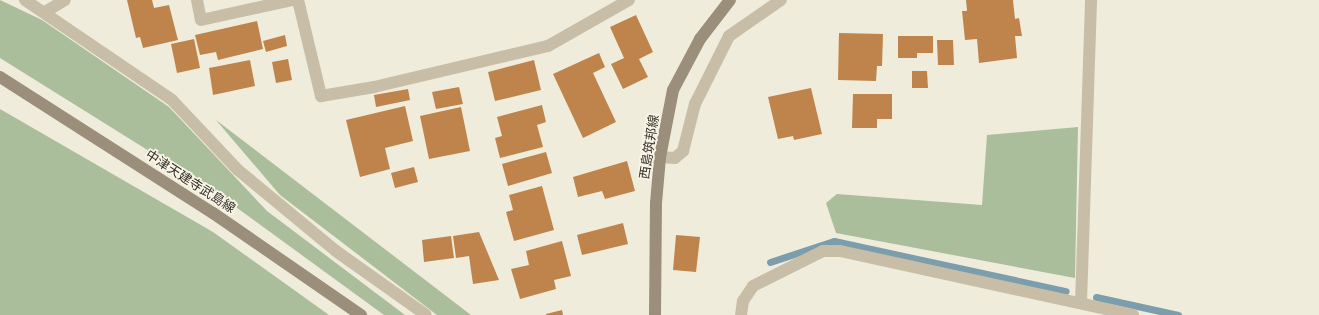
<!DOCTYPE html>
<html>
<head>
<meta charset="utf-8">
<style>
  body { margin:0 }
  #map { position:relative; width:1319px; height:315px; overflow:hidden; background:#f0ecdb; font-family:Raleway,"Noto Sans JP",sans-serif }
  div>[style] { position:absolute }
  .green>* { inset:0; background:#aabe9c }
  .stream>* { height:7px; margin:-3.5px; padding:0 3.5px; transform-origin:3.5px; border-radius:3.5px; background:#7c9eac }
  .building>* { inset:0; background:#bf844b }
  .street>* { height:12px; margin:-6px; padding:0 6px; transform-origin:6px; border-radius:6px; background:#c8bea8 }
  .secondary>* { height:12px; margin:-6px; padding:0 6px; transform-origin:6px; border-radius:6px; background:#9b8e7a }
  span { translate:-50% -50%; white-space:nowrap; text-align:center; line-height:1.15; -webkit-text-stroke:3.5px #f8f5e7; paint-order:stroke }
  .street-label { font-size:13px; color:#352f28 }
</style>
</head>
<body>
<div id="map">
  <div class="green">
    <div style="clip-path:polygon(0 0,42px 20px,169px 107px,267px 211px,405px 315px,384px 315px,218px 194px,0 58px)"></div>
    <div style="clip-path:polygon(0 109px,213px 232px,329px 315px,0 315px)"></div>
    <div style="clip-path:polygon(216px 120px,471px 315px,437px 315px,280px 195px)"></div>
    <div style="clip-path:polygon(1078px 127px,1075px 278px,836px 233px,826px 203px,837px 194px,982px 205px,987px 135px)"></div>
  </div>
  <div class="stream">
    <div style="left:770px;top:262px;width:67px;rotate:-18.2deg"></div>
    <div style="left:834px;top:241px;width:237px;rotate:12.2deg"></div>
    <div style="left:1096px;top:297px;width:84px;rotate:12.4deg"></div>
  </div>
  <div class="building">
    <div style="clip-path:polygon(127px 0,152px 0,154px 8px,169px 5px,178px 40px,143px 48px,140px 37px,136px 38px)"></div>
    <div style="clip-path:polygon(966px 0,1013px 0,1015px 19px,1019px 18px,1022px 36px,1015px 36px,1017px 58px,979px 63px,977px 39px,965px 40px,962px 11px,967px 11px)"></div>
    <div style="clip-path:polygon(636px 15px,653px 52px,639px 59px,648px 77px,623px 89px,611px 64px,624px 58px,610px 27px)"></div>
    <div style="clip-path:polygon(257px 21px,263px 49px,218px 60px,216px 52px,200px 55px,195px 35px)"></div>
    <div style="clip-path:polygon(839px 33px,883px 34px,882px 66px,877px 66px,876px 81px,838px 80px)"></div>
    <div style="clip-path:polygon(285px 35px,287px 46px,266px 52px,263px 41px)"></div>
    <div style="clip-path:polygon(898px 36px,933px 36px,933px 53px,917px 53px,917px 58px,898px 58px)"></div>
    <div style="clip-path:polygon(194px 39px,200px 68px,177px 73px,171px 44px)"></div>
    <div style="clip-path:polygon(937px 40px,953px 40px,954px 65px,938px 65px)"></div>
    <div style="clip-path:polygon(599px 53px,605px 67px,593px 73px,616px 122px,583px 138px,553px 74px)"></div>
    <div style="clip-path:polygon(288px 59px,292px 80px,276px 83px,272px 62px)"></div>
    <div style="clip-path:polygon(250px 60px,255px 86px,213px 95px,209px 68px)"></div>
    <div style="clip-path:polygon(534px 60px,541px 90px,495px 101px,488px 72px)"></div>
    <div style="clip-path:polygon(912px 71px,927px 71px,928px 88px,912px 88px)"></div>
    <div style="clip-path:polygon(459px 87px,463px 104px,436px 109px,432px 92px)"></div>
    <div style="clip-path:polygon(811px 88px,822px 134px,794px 140px,793px 136px,778px 139px,768px 97px)"></div>
    <div style="clip-path:polygon(408px 89px,410px 100px,376px 107px,374px 95px)"></div>
    <div style="clip-path:polygon(853px 94px,892px 94px,892px 119px,877px 119px,877px 128px,852px 128px)"></div>
    <div style="clip-path:polygon(542px 105px,546px 122px,537px 125px,543px 147px,500px 158px,495px 138px,502px 136px,497px 117px)"></div>
    <div style="clip-path:polygon(405px 106px,413px 141px,385px 148px,390px 169px,360px 177px,346px 120px)"></div>
    <div style="clip-path:polygon(461px 107px,470px 151px,429px 159px,420px 116px)"></div>
    <div style="clip-path:polygon(546px 152px,552px 173px,508px 186px,502px 164px)"></div>
    <div style="clip-path:polygon(627px 161px,635px 191px,605px 199px,602px 191px,578px 197px,573px 177px)"></div>
    <div style="clip-path:polygon(414px 167px,418px 182px,395px 188px,391px 173px)"></div>
    <div style="clip-path:polygon(542px 186px,554px 230px,514px 241px,506px 212px,513px 210px,509px 195px)"></div>
    <div style="clip-path:polygon(623px 223px,628px 244px,582px 255px,577px 235px)"></div>
    <div style="clip-path:polygon(479px 232px,499px 280px,473px 284px,469px 256px,456px 258px,453px 236px)"></div>
    <div style="clip-path:polygon(676px 235px,700px 237px,696px 272px,673px 270px)"></div>
    <div style="clip-path:polygon(451px 236px,454px 258px,424px 262px,422px 240px)"></div>
    <div style="clip-path:polygon(562px 241px,571px 276px,554px 280px,556px 289px,520px 299px,511px 269px,529px 265px,526px 251px)"></div>
    <div style="clip-path:polygon(562px 310px,563px 315px,546px 315px,546px 314px)"></div>
  </div>
  <div class="street">
    <div style="left:25px;top:0;width:178px;rotate:34.2deg"></div>
    <div style="left:172px;top:100px;width:96px;rotate:46.7deg"></div>
    <div style="left:238px;top:170px;width:127px;rotate:39.6deg"></div>
    <div style="left:336px;top:251px;width:110px;rotate:35.4deg"></div>
    <div style="left:197px;top:0;width:20px;rotate:79deg"></div>
    <div style="left:201px;top:20px;width:93px;rotate:-12.4deg"></div>
    <div style="left:298px;top:0;width:99px;rotate:76.5deg"></div>
    <div style="left:321px;top:96px;width:54px;rotate:-9.6deg"></div>
    <div style="left:374px;top:87px;width:179px;rotate:-13.3deg"></div>
    <div style="left:548px;top:46px;width:93px;rotate:-29.6deg"></div>
    <div style="left:45px;top:12px;width:23px;rotate:-31deg"></div>
    <div style="left:660px;top:157px;width:15px;rotate:4deg"></div>
    <div style="left:675px;top:158px;width:11px;rotate:-41deg"></div>
    <div style="left:683px;top:151px;width:49px;rotate:-75.7deg"></div>
    <div style="left:695px;top:104px;width:76px;rotate:-63.4deg"></div>
    <div style="left:729px;top:36px;width:63px;rotate:-34.7deg"></div>
    <div style="left:1081px;top:303px;width:303px;rotate:-88.1deg"></div>
    <div style="left:741px;top:315px;width:14px;rotate:-82deg"></div>
    <div style="left:743px;top:301px;width:18px;rotate:-56deg"></div>
    <div style="left:753px;top:286px;width:78px;rotate:-26.6deg"></div>
    <div style="left:823px;top:251px;width:17px"></div>
    <div style="left:840px;top:251px;width:300px;rotate:12.3deg"></div>
  </div>
  <div class="secondary">
    <div style="left:0;top:77px;width:253px;rotate:32.6deg"></div>
    <div style="left:213px;top:213px;width:180px;rotate:34.6deg"></div>
    <div style="left:655px;top:315px;width:112px;rotate:-89.5deg"></div>
    <div style="left:656px;top:203px;width:46px;rotate:-85deg"></div>
    <div style="left:660px;top:157px;width:68px;rotate:-79deg"></div>
    <div style="left:673px;top:90px;width:58px;rotate:-62.1deg"></div>
    <div style="left:700px;top:39px;width:49px;rotate:-52.4deg"></div>
  </div>
  <div class="street-label">
    <span style="left:650px;top:147px;rotate:-81deg">西島筑邦線</span>
    <span style="left:190px;top:182px;rotate:33deg">中津天建寺武島線</span>
  </div>
</div>
</body>
</html>
